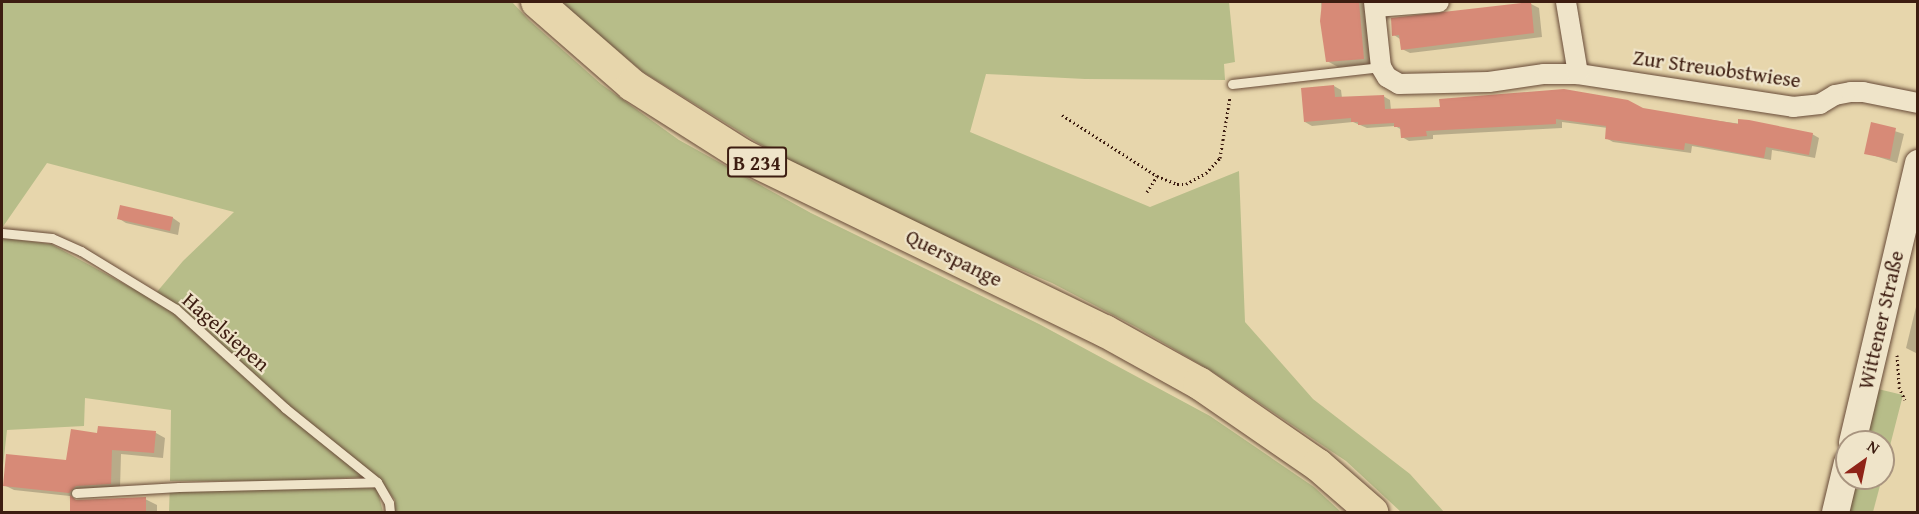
<!DOCTYPE html>
<html>
<head>
<meta charset="utf-8">
<style>
  body { margin:0 }
  #map { position:relative; width:1919px; height:514px; overflow:hidden; background:#e7d6ac; font-family:"Gentium Book Plus",serif }
  div>[style] { position:absolute }
  .green>* { inset:0; background:#b7bd89 }
  .shadow>* { inset:0; background:#0003 }
  .building>* { inset:0; background:#d78a77 }
  .path>* { height:3px; margin-top:-1.5px; transform-origin:0; background:repeating-linear-gradient(90deg,#3d1d11 0 1.5px,transparent 0 4.5px) }
  .roads { filter:drop-shadow(0 0 2px #684b38) drop-shadow(0 0 2px #684b38) }
  .lane>* { height:9px; margin:-4.5px; padding:0 4.5px; transform-origin:4.5px; border-radius:4.5px; background:#efe4c9 }
  .street>* { height:20px; margin:-10px; padding:0 10px; transform-origin:10px; border-radius:10px; background:#efe4c9 }
  .secondary>* { height:27px; margin:-13.5px; padding:0 13.5px; transform-origin:13.5px; border-radius:13.5px; background:#efe4c9 }
  .primary>* { height:32px; margin:-16px; padding:0 16px; transform-origin:16px; border-radius:16px; background:#e7d6ac }
  span { translate:-50% -50%; white-space:nowrap; text-align:center; line-height:1.15; -webkit-text-stroke:4.5px #efe4c9; paint-order:stroke }
  .shield-label span { padding:2px 4px; background:#efe4c9; border:2px solid; border-radius:4px; -webkit-text-stroke-width:0 }
  .shield-label { font-size:20px; color:#3d1d11; font-weight:700 }
  .street-label { font-size:21px; color:#3d1d11 }
  .frame { position:absolute; inset:0; border:3px solid #3d1d11; pointer-events:none }
  .north { position:absolute; left:1835px; top:430px; width:60px; height:60px; box-sizing:border-box; background:#efe4c9; border:2px solid #a8947f; border-radius:50%; rotate:33deg; font-size:16px; font-weight:700; line-height:24px; text-align:center; color:#3d1d11 }
  .north::after { content:''; display:block; margin:auto; width:21px; height:27px; background:#8f2418; clip-path:polygon(50% 0,100% 100%,50% 72%,0 100%) }
</style>
</head>
<body>
<div id="map">
  <div class="green">
    <div style="clip-path:polygon(2px 2px,512px 2px,529px 20px,601px 84px,679px 140px,811px 213px,1039px 324px,1210px 416px,1314px 487px,1341px 512px,394px 512px,395px 500px,376px 476px,293px 481px,170px 481px,170px 491px,377px 488px,383px 512px,169px 512px,170px 481px,171px 410px,85px 398px,84px 426px,7px 430px,2px 475px,2px 238px,51px 244px,174px 311px,203px 335px,211px 334px,178px 306px,156px 293px,183px 261px,234px 212px,47px 163px,2px 228px)"></div>
    <div style="clip-path:polygon(560px 2px,1229px 2px,1235px 62px,1224px 64px,1225px 80px,1085px 79px,986px 74px,970px 132px,1150px 207px,1239px 171px,1245px 322px,1313px 399px,1410px 474px,1444px 512px,1401px 512px,1346px 461px,1213px 372px,1138px 328px,1052px 283px,892px 216px,758px 143px,643px 72px)"></div>
    <div style="clip-path:polygon(1878px 389px,1903px 395px,1883px 473px,1883px 442px,1866px 442px)"></div>
    <div style="clip-path:polygon(1857px 478px,1882px 478px,1873px 512px,1849px 512px)"></div>
  </div>
  <div class="shadow">
    <div style="clip-path:polygon(1321px 2px,1368px 2px,1374px 64px,1338px 67px,1327px 61px)"></div>
    <div style="clip-path:polygon(1531px 4px,1539px 8px,1542px 37px,1410px 53px,1402px 49px,1400px 39px,1394px 35px)"></div>
    <div style="clip-path:polygon(1334px 86px,1341px 90px,1342px 98px,1383px 96px,1390px 100px,1391px 110px,1642px 110px,1812px 134px,1819px 138px,1815px 158px,1772px 150px,1771px 160px,1692px 146px,1691px 153px,1613px 142px,1606px 138px,1608px 128px,1562px 122px,1562px 128px,1433px 135px,1433px 139px,1409px 141px,1402px 137px,1402px 130px,1395px 126px,1367px 128px,1353px 122px,1312px 126px,1305px 122px)"></div>
    <div style="clip-path:polygon(1872px 124px,1904px 134px,1897px 163px,1866px 153px)"></div>
    <div style="clip-path:polygon(121px 207px,173px 218px,180px 223px,178px 235px,126px 223px,118px 218px)"></div>
    <div style="clip-path:polygon(1916px 307px,1918px 307px,1918px 354px,1906px 348px)"></div>
    <div style="clip-path:polygon(99px 428px,156px 433px,165px 438px,163px 458px,121px 454px,120px 489px,79px 497px,14px 490px,4px 485px,67px 462px,98px 435px)"></div>
    <div style="clip-path:polygon(145px 499px,157px 505px,157px 512px,72px 512px,77px 501px)"></div>
  </div>
  <div class="building">
    <div style="clip-path:polygon(1322px 2px,1359px 2px,1364px 59px,1326px 62px,1320px 21px)"></div>
    <div style="clip-path:polygon(1531px 2px,1534px 33px,1401px 50px,1399px 35px,1392px 36px,1391px 18px)"></div>
    <div style="clip-path:polygon(1334px 85px,1335px 97px,1384px 95px,1385px 109px,1440px 107px,1439px 99px,1564px 89px,1628px 100px,1643px 108px,1738px 124px,1738px 119px,1749px 120px,1813px 133px,1809px 155px,1766px 147px,1764px 158px,1685px 143px,1684px 150px,1605px 139px,1606px 126px,1556px 119px,1556px 124px,1426px 131px,1427px 136px,1401px 138px,1400px 127px,1394px 127px,1394px 123px,1358px 125px,1358px 122px,1351px 122px,1351px 118px,1304px 122px,1301px 88px)"></div>
    <div style="clip-path:polygon(1871px 122px,1896px 128px,1890px 159px,1864px 154px)"></div>
    <div style="clip-path:polygon(120px 205px,173px 217px,170px 231px,117px 219px)"></div>
    <div style="clip-path:polygon(98px 426px,156px 431px,154px 453px,112px 450px,111px 484px,76px 486px,69px 493px,3px 486px,6px 454px,66px 460px,71px 429px,97px 433px)"></div>
    <div style="clip-path:polygon(70px 495px,76px 500px,146px 497px,146px 513px,70px 513px)"></div>
  </div>
  <div class="path">
    <div style="left:1062px;top:115px;width:113px;rotate:32.7deg"></div>
    <div style="left:1157px;top:176px;width:22px;rotate:22deg"></div>
    <div style="left:1177px;top:184px;width:9px"></div>
    <div style="left:1186px;top:184px;width:23px;rotate:-29deg"></div>
    <div style="left:1206px;top:173px;width:21px;rotate:-47deg"></div>
    <div style="left:1220px;top:158px;width:62px;rotate:-80.7deg"></div>
    <div style="left:1147px;top:192px;width:19px;rotate:-58deg"></div>
    <div style="left:1897px;top:355px;width:32px;rotate:86deg"></div>
    <div style="left:1899px;top:387px;width:14px;rotate:65deg"></div>
  </div>
  <div class="roads">
    <div class="lane">
      <div style="left:1232px;top:84px;width:150px;rotate:-6.5deg"></div>
      <div style="left:2px;top:233px;width:50px;rotate:5.7deg"></div>
      <div style="left:52px;top:238px;width:32px;rotate:24deg"></div>
      <div style="left:81px;top:251px;width:111px;rotate:31.4deg"></div>
      <div style="left:176px;top:309px;width:147px;rotate:42.2deg"></div>
      <div style="left:285px;top:408px;width:118px;rotate:38.8deg"></div>
      <div style="left:377px;top:482px;width:24px;rotate:60deg"></div>
      <div style="left:389px;top:503px;width:9px;rotate:84deg"></div>
      <div style="left:76px;top:493px;width:103px;rotate:-3.3deg"></div>
      <div style="left:179px;top:487px;width:198px;rotate:-1.4deg"></div>
    </div>
    <div class="street">
      <div style="left:1374px;top:2px;width:65px;rotate:83.9deg"></div>
      <div style="left:1381px;top:67px;width:12px;rotate:59deg"></div>
      <div style="left:1387px;top:77px;width:14px;rotate:30deg"></div>
      <div style="left:1399px;top:84px;width:90px;rotate:-1.3deg"></div>
      <div style="left:1489px;top:82px;width:56px;rotate:-8.3deg"></div>
      <div style="left:1544px;top:74px;width:34px"></div>
      <div style="left:1578px;top:74px;width:218px;rotate:8.7deg"></div>
      <div style="left:1793px;top:107px;width:27px;rotate:-6deg"></div>
      <div style="left:1820px;top:104px;width:17px;rotate:-31deg"></div>
      <div style="left:1835px;top:95px;width:16px;rotate:-11deg"></div>
      <div style="left:1851px;top:92px;width:12px"></div>
      <div style="left:1863px;top:92px;width:56px;rotate:11.3deg"></div>
      <div style="left:1566px;top:2px;width:73px;rotate:80.5deg"></div>
      <div style="left:1375px;top:7px;width:64px;rotate:-4.5deg"></div>
    </div>
    <div class="secondary">
      <div style="left:1852px;top:442px;width:287px;rotate:-76.7deg"></div>
      <div style="left:1835px;top:512px;width:51px;rotate:-76.5deg"></div>
    </div>
    <div class="primary">
      <div style="left:537px;top:2px;width:126px;rotate:41.1deg"></div>
      <div style="left:632px;top:85px;width:133px;rotate:32.4deg"></div>
      <div style="left:744px;top:156px;width:401px;rotate:25.9deg"></div>
      <div style="left:1105px;top:331px;width:107px;rotate:29deg"></div>
      <div style="left:1199px;top:383px;width:145px;rotate:34.6deg"></div>
      <div style="left:1318px;top:465px;width:72px;rotate:41deg"></div>
    </div>
  </div>
  <div class="shield-label">
    <span style="left:757px;top:162px">B 234</span>
  </div>
  <div class="street-label">
    <span style="left:1717px;top:69px;rotate:8deg">Zur Streuobstwiese</span>
    <span style="left:954px;top:258px;rotate:26deg">Querspange</span>
    <span style="left:1881px;top:320px;rotate:-77deg">Wittener Straße</span>
    <span style="left:226px;top:332px;rotate:41deg">Hagelsiepen</span>
  </div>
  <div class="frame"></div>
  <div class="north">N</div>
</div>
</body>
</html>
